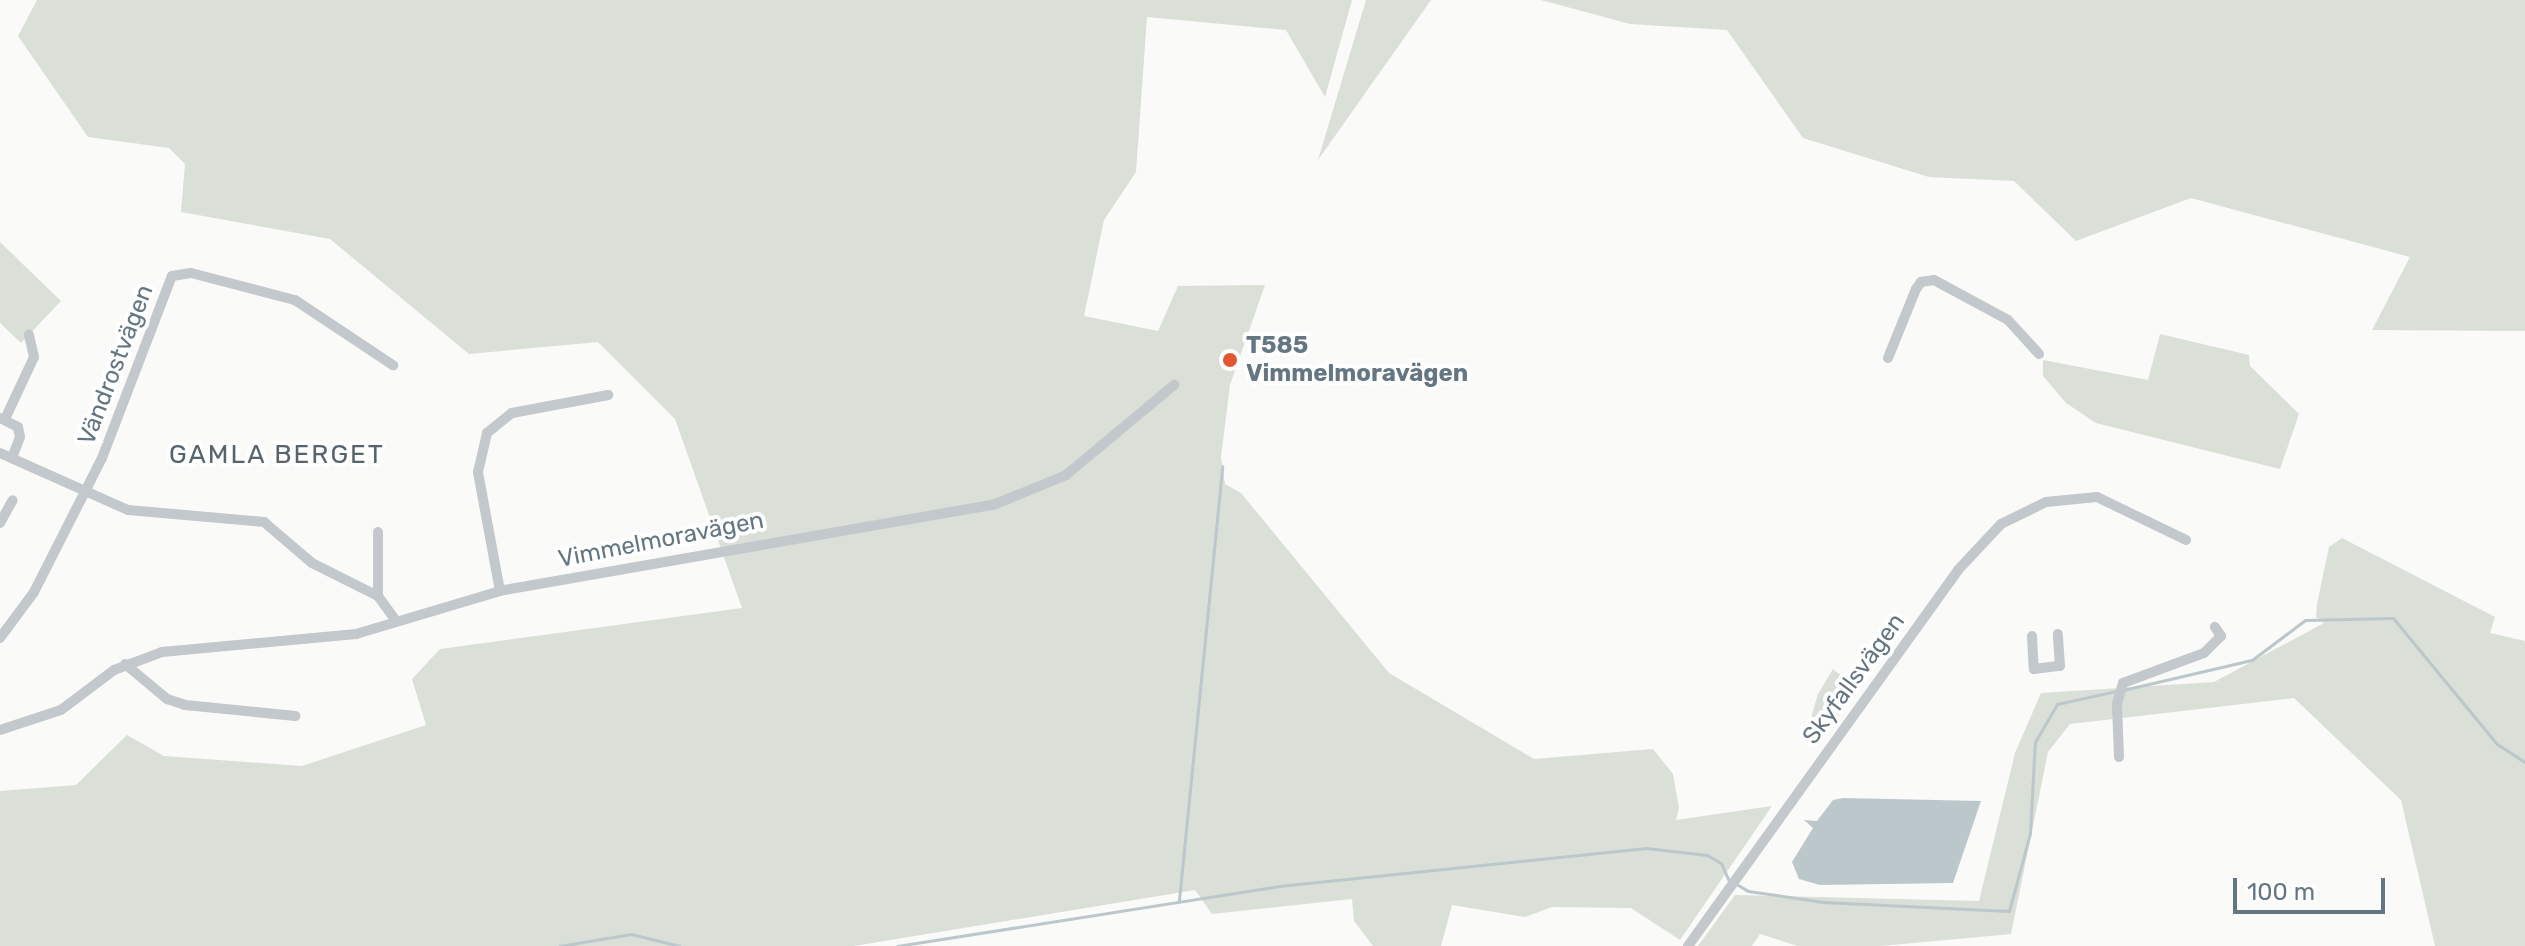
<!DOCTYPE html>
<html>
<head>
<meta charset="utf-8">
<style>
  body { margin:0 }
  #map { position:relative; width:2525px; height:946px; overflow:hidden; background:#fafaf8; font-family:Rubik,sans-serif }
  div>[style] { position:absolute }
  .green>* { inset:0; background:#dadfd7 }
  .water>* { inset:0; background:#bbc7cb }
  .stream>* { height:3px; margin:-1.5px; padding:0 1.5px; transform-origin:1.5px; border-radius:1.5px; background:#bbc7cb }
  .street>* { height:10px; margin:-5px; padding:0 5px; transform-origin:5px; border-radius:5px; background:#c3c8cc }
  .dots>* { width:22px; height:22px; translate:-50% -50%; box-sizing:border-box; border:4px solid #fff; border-radius:50% }
  span { translate:-50% -50%; white-space:nowrap; text-align:center; line-height:1.15; -webkit-text-stroke:8px #fff; paint-order:stroke }
  .poi-label { font-size:24px; color:#657683; font-weight:700 }
  .left { translate:0 -50%; text-align:left }
  .street-label { font-size:24px; color:#657683 }
  .neighbourhood-label { font-size:26px; color:#57646e; letter-spacing:2px }
  .scale { position:absolute; left:2233px; top:878px; width:152px; height:36px; box-sizing:border-box; border:4px solid #657683; border-top:0; padding-left:10px; font-size:24px; line-height:28px; white-space:nowrap; color:#657683; -webkit-text-stroke:6px #fff; paint-order:stroke }
</style>
</head>
<body>
<div id="map">
  <div class="green">
    <div style="clip-path:polygon(37px 0,1352px 0,1325px 97px,1286px 30px,1147px 17px,1136px 172px,1104px 220px,1084px 316px,1158px 331px,1178px 286px,1265px 285px,1230px 385px,1221px 457px,1225px 484px,1241px 493px,1389px 673px,1534px 759px,1653px 749px,1673px 774px,1679px 808px,1676px 820px,1772px 806px,1680px 940px,1631px 908px,1552px 907px,1525px 917px,1452px 905px,1441px 946px,1373px 946px,1354px 921px,1352px 899px,1212px 914px,1195px 890px,854px 946px,0 946px,0 791px,76px 785px,127px 735px,164px 756px,302px 766px,426px 725px,412px 679px,440px 649px,742px 608px,675px 419px,598px 342px,469px 354px,330px 239px,181px 212px,185px 164px,169px 148px,88px 137px,18px 36px)"></div>
    <div style="clip-path:polygon(1366px 0,1431px 0,1318px 160px)"></div>
    <div style="clip-path:polygon(1541px 0,2525px 0,2525px 331px,2372px 330px,2410px 257px,2191px 198px,2076px 241px,2014px 181px,1929px 177px,1803px 138px,1727px 30px,1630px 24px)"></div>
    <div style="clip-path:polygon(0 242px,61px 301px,21px 343px,0 323px)"></div>
    <div style="clip-path:polygon(2160px 334px,2249px 355px,2250px 366px,2299px 414px,2280px 469px,2096px 423px,2066px 403px,2043px 376px,2043px 360px,2148px 380px)"></div>
    <div style="clip-path:polygon(2342px 538px,2495px 617px,2490px 633px,2525px 641px,2525px 946px,2435px 946px,2401px 800px,2294px 698px,2070px 724px,2048px 752px,2011px 934px,1881px 946px,1798px 946px,1760px 934px,1752px 946px,1698px 946px,1735px 895px,1979px 901px,2015px 753px,2041px 693px,2214px 682px,2324px 623px,2316px 617px,2317px 604px,2329px 547px)"></div>
    <div style="clip-path:polygon(1833px 669px,1843px 677px,1839px 718px,1824px 731px,1811px 718px,1818px 694px)"></div>
  </div>
  <div class="water">
    <div style="clip-path:polygon(1843px 798px,1981px 801px,1953px 883px,1820px 885px,1799px 879px,1792px 862px,1813px 828px,1804px 820px,1817px 821px,1833px 800px)"></div>
  </div>
  <div class="stream">
    <div style="left:2123px;top:690px;width:132px;rotate:-13.1deg"></div>
    <div style="left:2252px;top:660px;width:66px;rotate:-37deg"></div>
    <div style="left:2305px;top:620px;width:88px;rotate:-1.3deg"></div>
    <div style="left:2393px;top:618px;width:163px;rotate:50.5deg"></div>
    <div style="left:2497px;top:744px;width:33px;rotate:33deg"></div>
    <div style="left:1179px;top:900px;width:436px;rotate:-84.3deg"></div>
    <div style="left:559px;top:946px;width:73px;rotate:-9.5deg"></div>
    <div style="left:631px;top:934px;width:50px;rotate:13.8deg"></div>
    <div style="left:897px;top:946px;width:387px;rotate:-8.9deg"></div>
    <div style="left:1279px;top:886px;width:369px;rotate:-5.9deg"></div>
    <div style="left:1646px;top:848px;width:61px;rotate:6.5deg"></div>
    <div style="left:1707px;top:855px;width:16px;rotate:30deg"></div>
    <div style="left:1721px;top:863px;width:17px;rotate:66deg"></div>
    <div style="left:1728px;top:879px;width:23px;rotate:31deg"></div>
    <div style="left:1748px;top:891px;width:76px;rotate:8.3deg"></div>
    <div style="left:1823px;top:902px;width:186px;rotate:2.8deg"></div>
    <div style="left:2009px;top:911px;width:81px;rotate:-74.9deg"></div>
    <div style="left:2030px;top:833px;width:91px;rotate:-86.9deg"></div>
    <div style="left:2035px;top:742px;width:44px;rotate:-59.9deg"></div>
    <div style="left:2057px;top:704px;width:60px;rotate:-12.4deg"></div>
  </div>
  <div class="street">
    <div style="left:1888px;top:358px;width:74px;rotate:-67.9deg"></div>
    <div style="left:1916px;top:289px;width:9px;rotate:-54deg"></div>
    <div style="left:1921px;top:282px;width:13px;rotate:-9deg"></div>
    <div style="left:1934px;top:280px;width:84px;rotate:28.4deg"></div>
    <div style="left:2008px;top:320px;width:46px;rotate:47.6deg"></div>
    <div style="left:0;top:418px;width:20px;rotate:27deg"></div>
    <div style="left:18px;top:427px;width:10px;rotate:79deg"></div>
    <div style="left:20px;top:437px;width:22px;rotate:111deg"></div>
    <div style="left:5px;top:419px;width:68px;rotate:-64.9deg"></div>
    <div style="left:34px;top:357px;width:23px;rotate:-103deg"></div>
    <div style="left:0;top:453px;width:140px;rotate:24deg"></div>
    <div style="left:128px;top:510px;width:137px;rotate:5deg"></div>
    <div style="left:264px;top:522px;width:63px;rotate:40.5deg"></div>
    <div style="left:312px;top:563px;width:74px;rotate:26.6deg"></div>
    <div style="left:378px;top:596px;width:31px;rotate:54deg"></div>
    <div style="left:0;top:523px;width:26px;rotate:-61deg"></div>
    <div style="left:378px;top:532px;width:64px;rotate:90deg"></div>
    <div style="left:500px;top:591px;width:121px;rotate:-100.5deg"></div>
    <div style="left:478px;top:472px;width:40px;rotate:-77deg"></div>
    <div style="left:487px;top:433px;width:32px;rotate:-39deg"></div>
    <div style="left:512px;top:413px;width:98px;rotate:-10.6deg"></div>
    <div style="left:2032px;top:636px;width:33px;rotate:87deg"></div>
    <div style="left:2034px;top:669px;width:26px;rotate:-7deg"></div>
    <div style="left:2060px;top:666px;width:32px;rotate:-94deg"></div>
    <div style="left:0;top:638px;width:57px;rotate:-53.5deg"></div>
    <div style="left:34px;top:592px;width:150px;rotate:-63.1deg"></div>
    <div style="left:102px;top:458px;width:195px;rotate:-69deg"></div>
    <div style="left:172px;top:276px;width:19px;rotate:-9deg"></div>
    <div style="left:191px;top:273px;width:107px;rotate:14.6deg"></div>
    <div style="left:295px;top:300px;width:118px;rotate:33.6deg"></div>
    <div style="left:125px;top:664px;width:55px;rotate:39.8deg"></div>
    <div style="left:167px;top:699px;width:19px;rotate:18deg"></div>
    <div style="left:185px;top:705px;width:111px;rotate:5.7deg"></div>
    <div style="left:0;top:730px;width:64px;rotate:-18.2deg"></div>
    <div style="left:61px;top:710px;width:66px;rotate:-37deg"></div>
    <div style="left:114px;top:670px;width:51px;rotate:-20.6deg"></div>
    <div style="left:162px;top:652px;width:195px;rotate:-5.3deg"></div>
    <div style="left:356px;top:634px;width:154px;rotate:-16.6deg"></div>
    <div style="left:504px;top:590px;width:496px;rotate:-9.9deg"></div>
    <div style="left:993px;top:505px;width:79px;rotate:-22.3deg"></div>
    <div style="left:1066px;top:475px;width:141px;rotate:-39.8deg"></div>
    <div style="left:2119px;top:757px;width:53px;rotate:-92.2deg"></div>
    <div style="left:2117px;top:704px;width:22px;rotate:-74deg"></div>
    <div style="left:2123px;top:683px;width:86px;rotate:-20.3deg"></div>
    <div style="left:2204px;top:653px;width:24px;rotate:-45deg"></div>
    <div style="left:2221px;top:636px;width:11px;rotate:-124deg"></div>
    <div style="left:1688px;top:946px;width:463px;rotate:-54.3deg"></div>
    <div style="left:1958px;top:570px;width:63px;rotate:-46.9deg"></div>
    <div style="left:2001px;top:524px;width:50px;rotate:-26.1deg"></div>
    <div style="left:2046px;top:502px;width:51px;rotate:-5.6deg"></div>
    <div style="left:2097px;top:497px;width:99px;rotate:25.8deg"></div>
  </div>
  <div class="dots">
    <div style="left:1230px;top:360px;background:#e4572e"></div>
  </div>
  <div class="poi-label">
    <span class="left" style="left:1246px;top:360px">T585<br>Vimmelmoravägen</span>
  </div>
  <div class="street-label">
    <span style="left:116px;top:365px;rotate:-69deg">Vändrostvägen</span>
    <span style="left:661px;top:540px;rotate:-11deg">Vimmelmoravägen</span>
    <span style="left:1854px;top:679px;rotate:-54deg">Skyfallsvägen</span>
  </div>
  <div class="neighbourhood-label">
    <span style="left:277px;top:455px">GAMLA BERGET</span>
  </div>
  <div class="scale">100 m</div>
</div>
</body>
</html>
